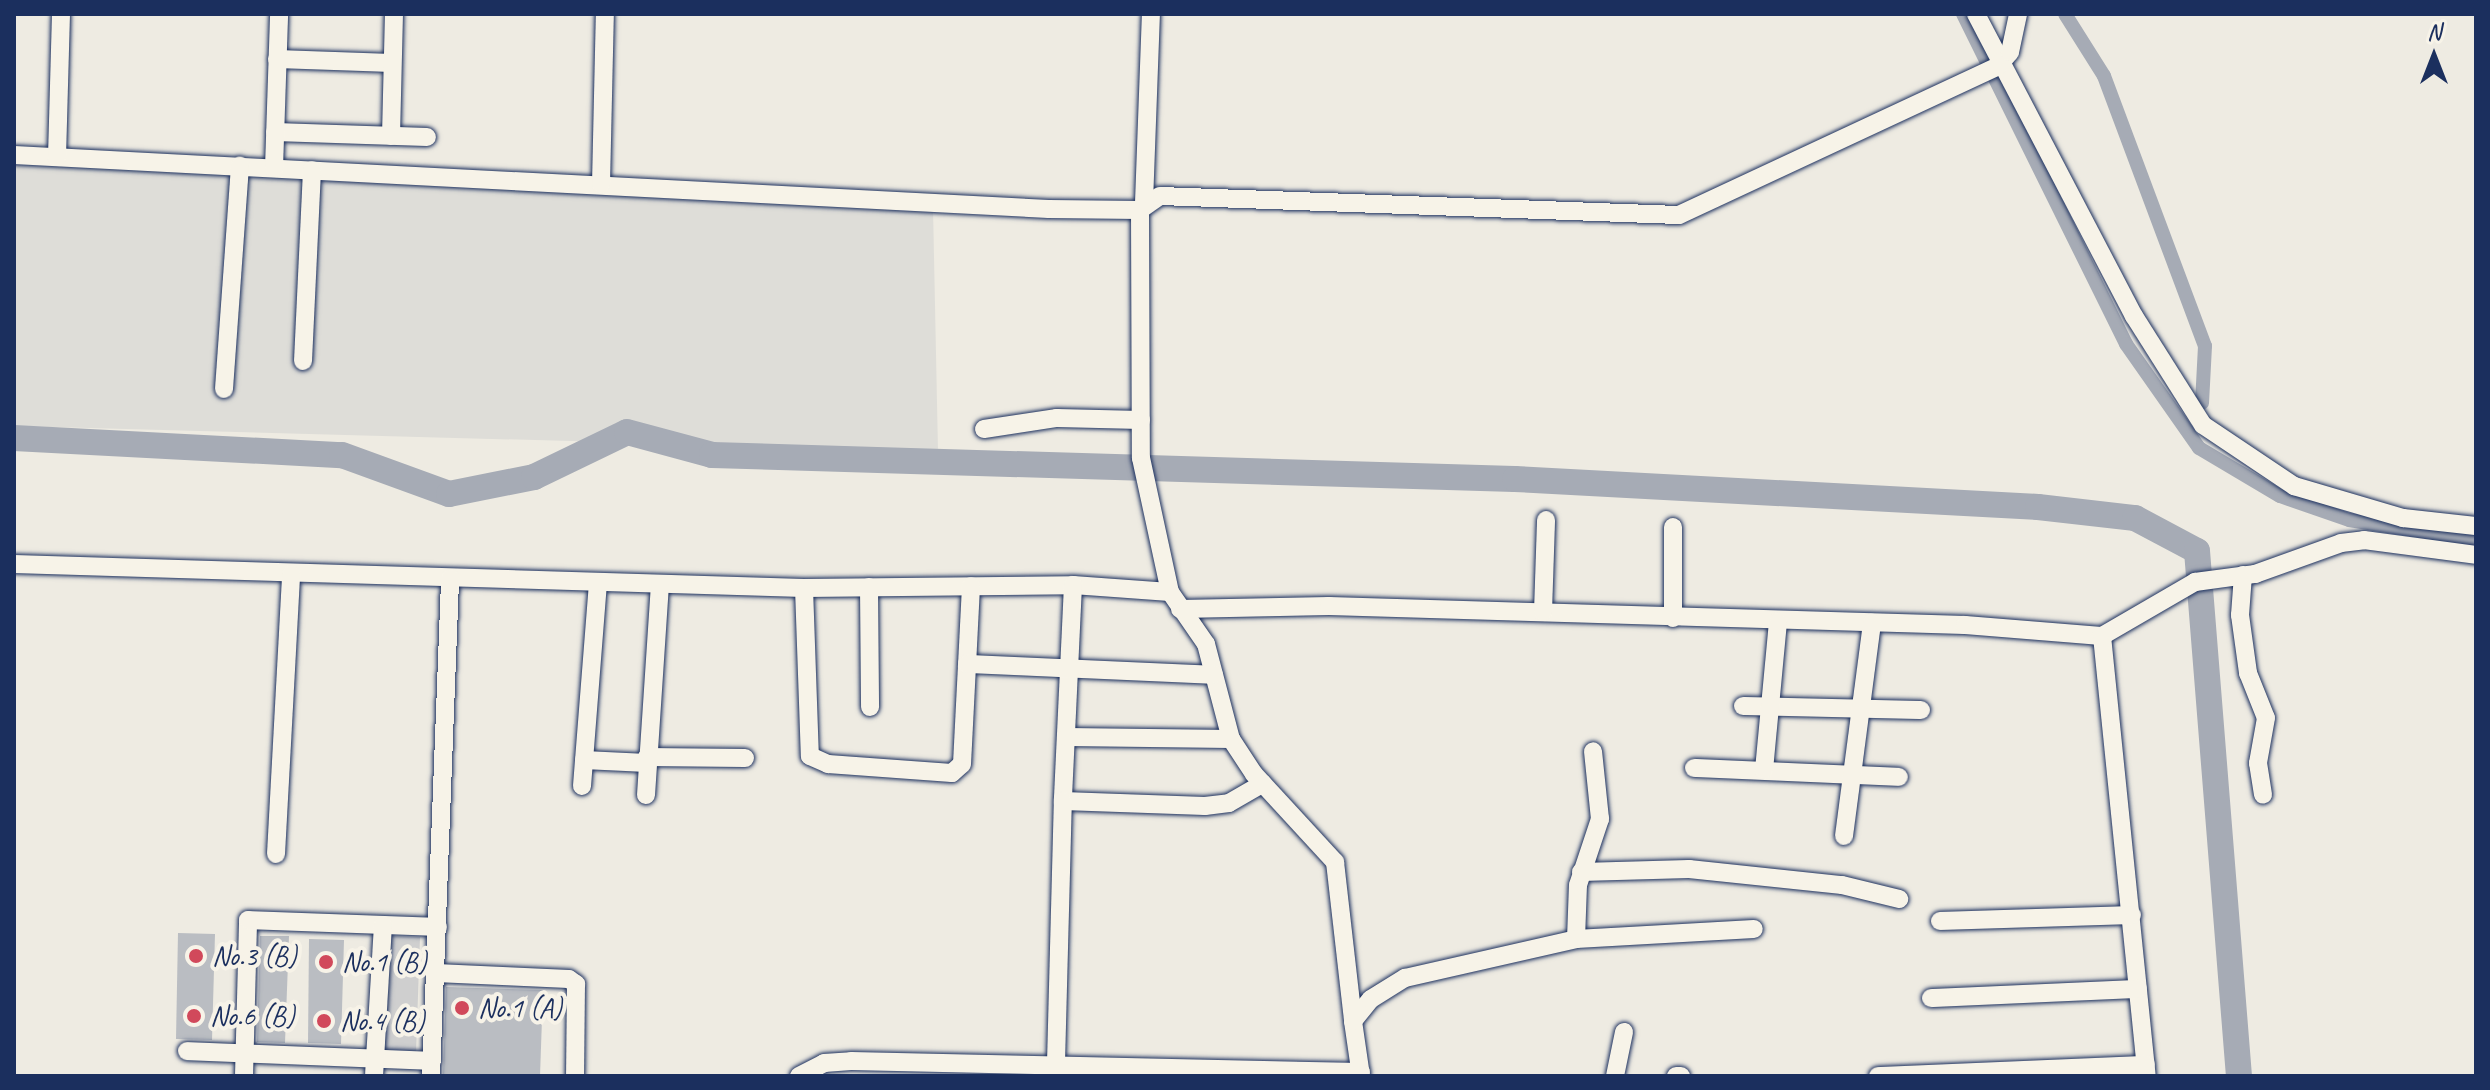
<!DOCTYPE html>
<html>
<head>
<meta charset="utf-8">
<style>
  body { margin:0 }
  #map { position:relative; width:2490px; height:1090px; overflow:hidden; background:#eeebe2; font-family:Caveat,sans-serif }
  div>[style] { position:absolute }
  .built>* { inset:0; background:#deddd8 }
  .green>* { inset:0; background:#cfcfcf }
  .canal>* { height:14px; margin:-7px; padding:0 7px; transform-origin:7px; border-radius:7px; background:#a6abb5 }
  .river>* { height:26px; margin:-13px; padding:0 13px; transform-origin:13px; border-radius:13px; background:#a6abb5 }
  .building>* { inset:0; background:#babdc2 }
  .roads { filter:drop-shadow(0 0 2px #1b2f5e) drop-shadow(0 0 2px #1b2f5e) }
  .street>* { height:18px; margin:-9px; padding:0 9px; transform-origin:9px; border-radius:9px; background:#f7f3e8 }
  .dots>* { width:22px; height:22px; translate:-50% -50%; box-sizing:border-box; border:4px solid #f7f3e8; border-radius:50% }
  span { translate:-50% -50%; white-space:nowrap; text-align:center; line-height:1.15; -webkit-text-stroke:8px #f7f3e8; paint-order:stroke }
  .poi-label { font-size:28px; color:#1b2f5e }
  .left { translate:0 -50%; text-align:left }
  .frame { position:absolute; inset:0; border:16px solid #1b2f5e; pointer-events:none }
  .north { position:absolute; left:2394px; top:16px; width:80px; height:80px; -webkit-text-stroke:6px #f7f3e8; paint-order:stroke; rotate:0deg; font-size:22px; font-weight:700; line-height:32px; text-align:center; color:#1b2f5e }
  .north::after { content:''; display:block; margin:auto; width:28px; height:36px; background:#1b2f5e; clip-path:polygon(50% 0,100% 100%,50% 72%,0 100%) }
</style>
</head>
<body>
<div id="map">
  <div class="built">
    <div style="clip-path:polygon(14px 163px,933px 208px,938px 451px,14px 426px)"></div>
  </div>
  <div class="green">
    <div style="clip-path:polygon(389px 936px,420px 937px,416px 1053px,384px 1053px)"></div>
  </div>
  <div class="canal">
    <div style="left:1963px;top:14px;width:368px;rotate:63.7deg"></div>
    <div style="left:2126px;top:344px;width:127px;rotate:54.9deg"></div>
    <div style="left:2199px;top:448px;width:94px;rotate:30.7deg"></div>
    <div style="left:2280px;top:496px;width:73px;rotate:19.2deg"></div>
    <div style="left:2349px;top:520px;width:129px;rotate:8.9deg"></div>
    <div style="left:2065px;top:14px;width:73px;rotate:57.8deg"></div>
    <div style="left:2104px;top:76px;width:288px;rotate:69.5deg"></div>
    <div style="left:2205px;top:346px;width:57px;rotate:93deg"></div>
  </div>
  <div class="river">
    <div style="left:14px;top:438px;width:328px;rotate:3deg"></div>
    <div style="left:342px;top:455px;width:114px;rotate:20deg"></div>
    <div style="left:449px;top:494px;width:87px;rotate:-11.3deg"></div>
    <div style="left:534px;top:477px;width:103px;rotate:-25.8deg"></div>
    <div style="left:627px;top:432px;width:88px;rotate:15.1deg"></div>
    <div style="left:712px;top:455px;width:803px;rotate:1.71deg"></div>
    <div style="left:1515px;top:479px;width:524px;rotate:3.06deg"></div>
    <div style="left:2038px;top:507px;width:98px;rotate:6.5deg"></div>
    <div style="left:2135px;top:518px;width:70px;rotate:28deg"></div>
    <div style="left:2197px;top:551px;width:527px;rotate:85.43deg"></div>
  </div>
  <div class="building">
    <div style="clip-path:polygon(178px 933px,215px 934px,212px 1040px,176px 1039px)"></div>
    <div style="clip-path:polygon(260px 936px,289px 936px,285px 1043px,257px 1042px)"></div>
    <div style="clip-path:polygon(309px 939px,344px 940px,341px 1044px,308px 1043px)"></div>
    <div style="clip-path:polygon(446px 987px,543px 990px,540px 1076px,443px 1076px)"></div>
  </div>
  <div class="roads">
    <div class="street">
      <div style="left:1976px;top:14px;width:341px;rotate:62.4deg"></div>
      <div style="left:2134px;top:316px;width:129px;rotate:57.7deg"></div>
      <div style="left:2203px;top:425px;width:110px;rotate:33.8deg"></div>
      <div style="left:2294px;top:486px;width:114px;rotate:16.4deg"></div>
      <div style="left:2403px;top:518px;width:73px;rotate:6.3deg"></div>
      <div style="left:277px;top:59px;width:115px;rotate:2deg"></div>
      <div style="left:275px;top:132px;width:152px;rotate:1.9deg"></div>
      <div style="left:391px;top:136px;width:122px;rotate:-88.6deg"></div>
      <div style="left:14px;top:155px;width:1036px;rotate:2.99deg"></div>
      <div style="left:1049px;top:209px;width:91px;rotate:0.6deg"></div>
      <div style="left:1140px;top:210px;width:24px;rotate:-35deg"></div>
      <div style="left:1160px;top:196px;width:519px;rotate:2.1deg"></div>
      <div style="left:1679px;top:215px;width:352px;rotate:-25deg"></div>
      <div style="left:1998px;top:66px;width:18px;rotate:-49deg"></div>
      <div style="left:2010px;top:52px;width:39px;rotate:-78deg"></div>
      <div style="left:57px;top:157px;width:143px;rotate:-88.4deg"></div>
      <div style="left:274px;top:168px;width:154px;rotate:-88.1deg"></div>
      <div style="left:601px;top:184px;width:170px;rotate:-88.7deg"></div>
      <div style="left:1144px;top:203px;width:189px;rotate:-87.9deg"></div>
      <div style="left:1140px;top:210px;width:248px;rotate:89.8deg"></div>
      <div style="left:1141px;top:458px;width:137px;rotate:77.8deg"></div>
      <div style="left:1170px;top:592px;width:63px;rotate:55.3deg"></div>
      <div style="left:1206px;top:644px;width:98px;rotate:75.3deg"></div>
      <div style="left:1231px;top:739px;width:42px;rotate:56.7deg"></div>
      <div style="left:1254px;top:774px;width:120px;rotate:47.4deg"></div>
      <div style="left:1335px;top:862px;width:160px;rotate:83.5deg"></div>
      <div style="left:303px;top:361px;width:191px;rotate:-87.3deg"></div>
      <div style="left:224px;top:389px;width:224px;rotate:-85.9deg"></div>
      <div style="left:984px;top:429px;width:74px;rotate:-8.6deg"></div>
      <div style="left:1057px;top:418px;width:84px;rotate:1.4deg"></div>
      <div style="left:14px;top:564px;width:790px;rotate:1.74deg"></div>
      <div style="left:804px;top:588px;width:269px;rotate:-0.6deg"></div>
      <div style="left:1073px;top:585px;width:97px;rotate:4.1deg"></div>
      <div style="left:2243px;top:575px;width:40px;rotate:94.3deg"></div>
      <div style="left:2240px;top:615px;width:59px;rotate:82.1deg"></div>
      <div style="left:2248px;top:673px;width:48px;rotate:68.2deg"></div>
      <div style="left:2266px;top:718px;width:46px;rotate:100.1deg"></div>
      <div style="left:2258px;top:763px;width:32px;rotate:81deg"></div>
      <div style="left:1073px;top:585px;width:216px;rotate:92.7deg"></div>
      <div style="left:1063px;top:801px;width:142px;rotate:2deg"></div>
      <div style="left:1205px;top:806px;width:24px;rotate:-7deg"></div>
      <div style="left:1229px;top:803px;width:39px;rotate:-30deg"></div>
      <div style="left:869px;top:587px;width:120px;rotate:89.5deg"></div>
      <div style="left:804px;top:588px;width:168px;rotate:88deg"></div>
      <div style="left:810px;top:756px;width:20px;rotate:24deg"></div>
      <div style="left:828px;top:764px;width:124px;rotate:4.2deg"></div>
      <div style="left:952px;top:773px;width:13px;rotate:-42deg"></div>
      <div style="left:962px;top:764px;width:178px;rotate:-87.1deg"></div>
      <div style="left:1180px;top:609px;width:149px;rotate:-1.2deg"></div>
      <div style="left:1329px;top:606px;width:636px;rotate:1.71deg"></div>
      <div style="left:1965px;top:625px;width:137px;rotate:4.6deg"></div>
      <div style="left:2102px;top:636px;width:442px;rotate:84.2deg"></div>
      <div style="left:1543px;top:612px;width:92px;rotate:-88.1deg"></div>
      <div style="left:1673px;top:618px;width:91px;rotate:-90deg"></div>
      <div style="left:2102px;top:636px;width:108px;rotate:-30.1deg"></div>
      <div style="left:2195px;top:582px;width:61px;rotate:-7.6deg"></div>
      <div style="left:2255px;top:574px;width:91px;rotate:-19.8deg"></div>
      <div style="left:2341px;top:543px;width:23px;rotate:-7deg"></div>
      <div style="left:2364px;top:540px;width:113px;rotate:7.6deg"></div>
      <div style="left:967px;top:664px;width:247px;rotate:2.5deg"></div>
      <div style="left:1743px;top:706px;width:178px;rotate:1.3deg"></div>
      <div style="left:1067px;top:737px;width:164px;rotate:0.7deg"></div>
      <div style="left:647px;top:757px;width:98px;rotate:0.6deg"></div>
      <div style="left:584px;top:760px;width:63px;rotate:2.7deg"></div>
      <div style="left:1694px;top:768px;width:205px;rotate:2.5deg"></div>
      <div style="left:1764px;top:770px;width:149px;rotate:-84.6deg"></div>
      <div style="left:582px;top:786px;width:204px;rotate:-85.5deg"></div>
      <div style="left:646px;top:795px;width:211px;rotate:-86.2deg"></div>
      <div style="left:1844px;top:836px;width:215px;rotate:-82.5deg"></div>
      <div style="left:276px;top:854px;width:280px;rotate:-86.9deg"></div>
      <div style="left:1581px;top:872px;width:108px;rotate:-1.6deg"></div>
      <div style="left:1689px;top:869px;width:154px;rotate:6deg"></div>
      <div style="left:1842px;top:885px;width:59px;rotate:13.8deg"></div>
      <div style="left:1940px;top:921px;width:192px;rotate:-1.8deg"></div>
      <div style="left:1576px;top:939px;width:54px;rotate:-87.9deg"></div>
      <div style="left:1578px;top:885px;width:70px;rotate:-71.6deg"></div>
      <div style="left:1600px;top:819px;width:68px;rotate:-95.9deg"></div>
      <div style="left:436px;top:973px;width:133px;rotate:2.6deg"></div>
      <div style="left:569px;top:979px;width:9px;rotate:36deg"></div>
      <div style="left:576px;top:984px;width:92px;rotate:90.6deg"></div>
      <div style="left:1931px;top:998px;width:207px;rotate:-2.5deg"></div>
      <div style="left:187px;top:1051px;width:245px;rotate:2.3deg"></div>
      <div style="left:1056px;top:1063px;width:262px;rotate:-88.5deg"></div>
      <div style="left:244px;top:1076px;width:156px;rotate:-88.5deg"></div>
      <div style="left:248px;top:920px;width:190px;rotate:2.1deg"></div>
      <div style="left:374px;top:1076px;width:151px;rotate:-86.6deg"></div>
      <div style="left:431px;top:1076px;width:498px;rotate:-87.8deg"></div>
      <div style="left:799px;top:1076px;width:28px;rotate:-27deg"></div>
      <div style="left:824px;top:1063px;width:27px;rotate:-4deg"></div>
      <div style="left:851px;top:1061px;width:510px;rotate:1.24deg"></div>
      <div style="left:1361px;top:1076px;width:56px;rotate:-98.3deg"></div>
      <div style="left:1353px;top:1021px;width:28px;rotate:-51deg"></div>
      <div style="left:1371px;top:999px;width:40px;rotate:-32deg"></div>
      <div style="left:1405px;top:978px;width:175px;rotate:-12.8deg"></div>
      <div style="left:1576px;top:939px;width:178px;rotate:-3.2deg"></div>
      <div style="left:1615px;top:1076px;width:45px;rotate:-78.4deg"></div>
      <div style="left:1676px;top:1076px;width:5px"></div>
      <div style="left:1878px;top:1076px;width:268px;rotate:-2.4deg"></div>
    </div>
  </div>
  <div class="dots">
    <div style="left:196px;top:956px;background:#d1495b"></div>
    <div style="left:326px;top:962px;background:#d1495b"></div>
    <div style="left:462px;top:1008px;background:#d1495b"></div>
    <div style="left:194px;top:1016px;background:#d1495b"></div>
    <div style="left:324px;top:1021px;background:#d1495b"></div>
  </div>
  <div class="poi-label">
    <span class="left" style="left:212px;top:956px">No.3 (B)</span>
    <span class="left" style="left:342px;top:962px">No.1 (B)</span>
    <span class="left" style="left:478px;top:1008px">No.1 (A)</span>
    <span class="left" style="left:210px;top:1016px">No.6 (B)</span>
    <span class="left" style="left:340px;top:1021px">No.4 (B)</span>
  </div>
  <div class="frame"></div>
  <div class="north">N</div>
</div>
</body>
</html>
